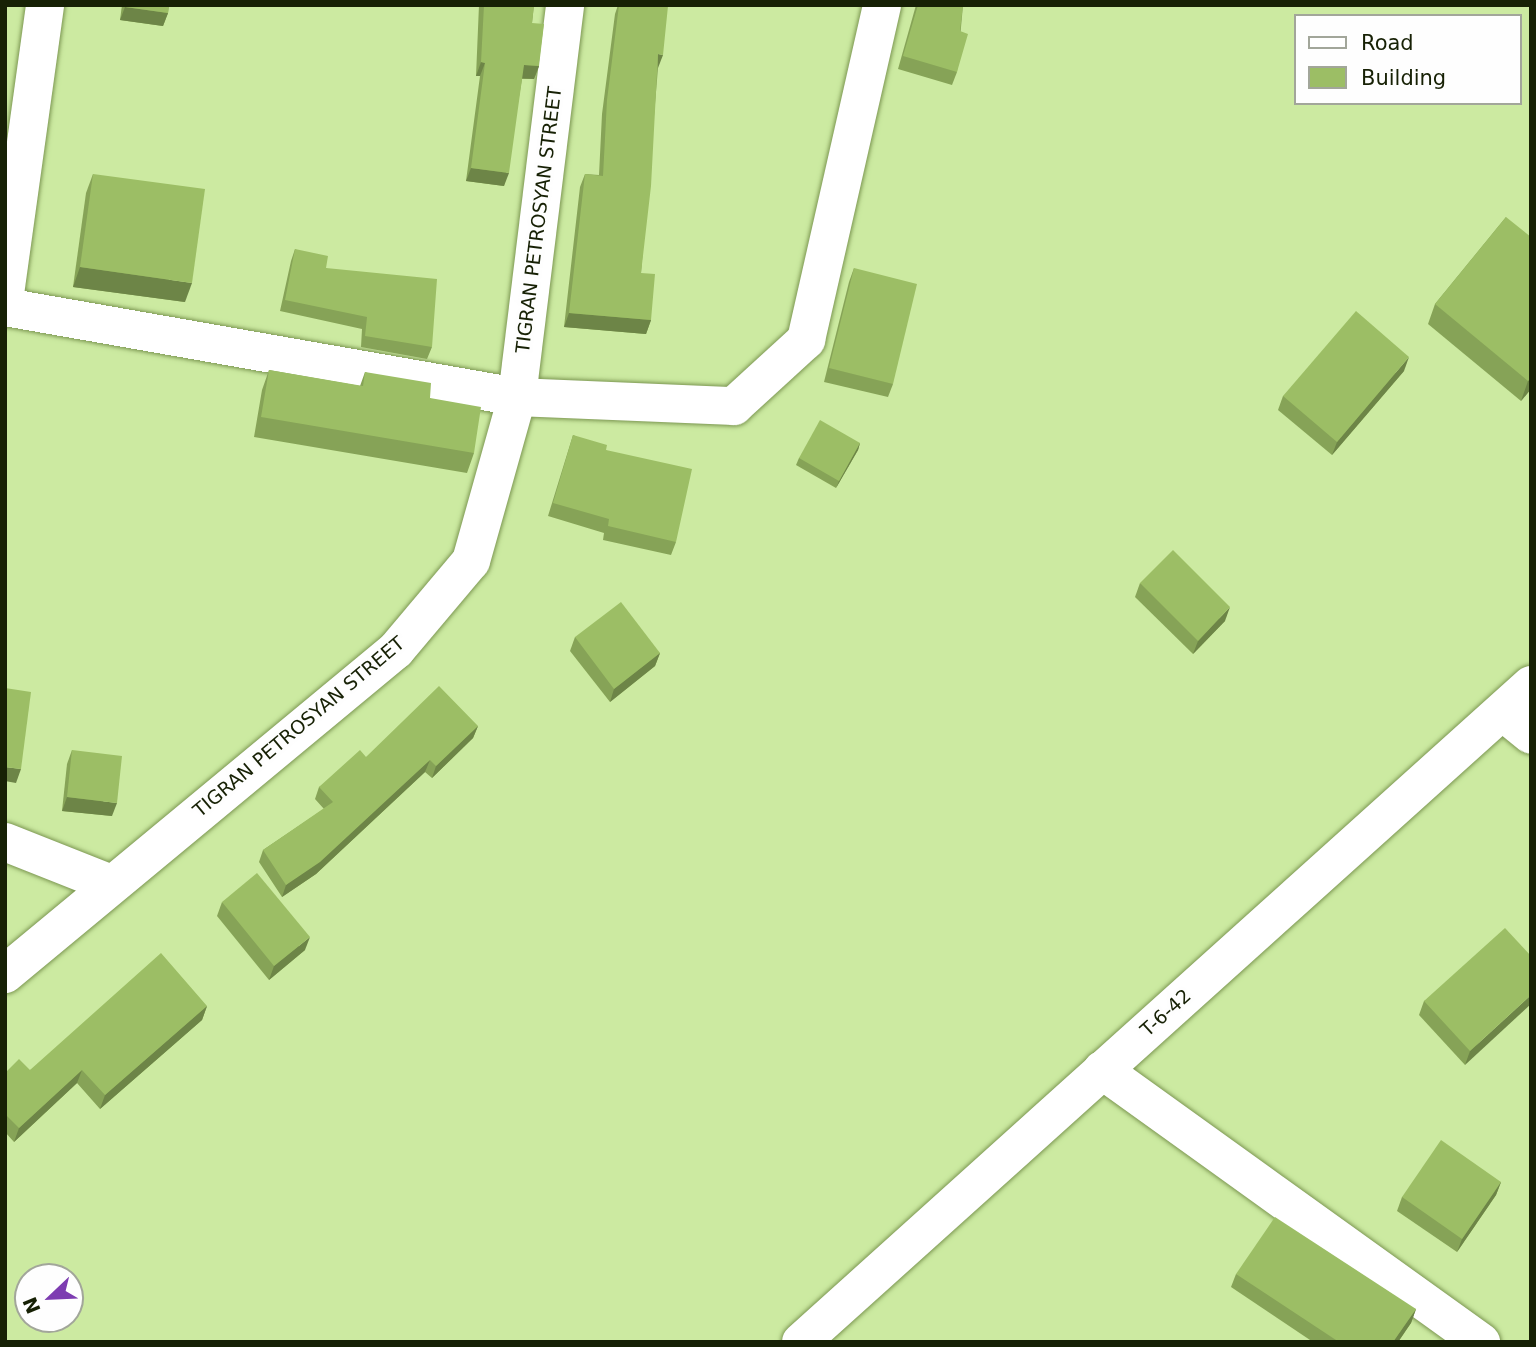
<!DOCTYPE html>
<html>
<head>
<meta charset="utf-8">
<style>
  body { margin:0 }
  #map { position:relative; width:1536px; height:1347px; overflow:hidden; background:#cceaa1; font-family:"DejaVu Sans",sans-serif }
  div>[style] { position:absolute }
  .roads { filter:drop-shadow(0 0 2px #7c9752) drop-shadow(0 0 2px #7c9752) }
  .minor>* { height:38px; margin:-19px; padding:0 19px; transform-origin:19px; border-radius:19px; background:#fff }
  .secondary>* { height:38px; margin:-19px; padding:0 19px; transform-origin:19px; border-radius:19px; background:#fff }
  .wall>* { inset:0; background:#86a357 }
  .shaded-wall>* { inset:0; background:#6d8547 }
  .building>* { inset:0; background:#9cbe65 }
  span { translate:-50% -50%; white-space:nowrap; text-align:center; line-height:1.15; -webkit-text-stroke:7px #fefefe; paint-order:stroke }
  .street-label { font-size:19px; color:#172105 }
  .frame { position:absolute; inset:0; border:7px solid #172105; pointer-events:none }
  .legend { position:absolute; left:1294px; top:14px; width:228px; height:91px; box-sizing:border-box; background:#fefefe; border:2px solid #a2a69a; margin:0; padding:9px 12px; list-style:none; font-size:21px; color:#172105 }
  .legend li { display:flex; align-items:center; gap:14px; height:35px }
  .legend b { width:35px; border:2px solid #a2a69a }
  .north { position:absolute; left:14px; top:1263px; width:70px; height:70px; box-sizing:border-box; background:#fefefe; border:2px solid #a2a69a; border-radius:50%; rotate:247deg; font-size:19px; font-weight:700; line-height:28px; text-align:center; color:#172105 }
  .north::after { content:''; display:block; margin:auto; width:24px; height:32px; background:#7d3cb1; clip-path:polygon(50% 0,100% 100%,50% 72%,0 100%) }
</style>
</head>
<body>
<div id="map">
  <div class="roads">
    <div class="minor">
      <div style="left:5px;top:294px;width:292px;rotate:-82.1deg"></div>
      <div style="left:5px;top:307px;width:520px;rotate:9.97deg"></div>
      <div style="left:517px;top:397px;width:217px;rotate:2.4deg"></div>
      <div style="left:734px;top:406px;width:98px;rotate:-42.5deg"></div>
      <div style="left:806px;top:340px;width:344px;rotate:-77.2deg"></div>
      <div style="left:1503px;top:712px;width:36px;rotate:39deg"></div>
      <div style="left:5px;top:842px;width:114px;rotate:21.6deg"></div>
      <div style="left:5px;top:974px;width:508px;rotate:-39.65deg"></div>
      <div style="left:396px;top:650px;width:116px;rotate:-49.9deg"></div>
      <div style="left:471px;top:561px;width:170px;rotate:-74.3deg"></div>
      <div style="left:517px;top:397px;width:395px;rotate:-83deg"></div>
      <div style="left:1102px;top:1070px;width:467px;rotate:35.7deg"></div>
    </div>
    <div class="secondary">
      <div style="left:801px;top:1342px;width:982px;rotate:-41.99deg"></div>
    </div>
  </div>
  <div class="wall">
    <div style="clip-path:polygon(122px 5px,169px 5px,168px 13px,163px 26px,120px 20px)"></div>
    <div style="clip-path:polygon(479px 5px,534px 5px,532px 23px,539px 66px,534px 79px,522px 79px,504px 186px,466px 181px,480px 76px,476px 76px)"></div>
    <div style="clip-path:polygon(618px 5px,658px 5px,658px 68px,641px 273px,651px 320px,646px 334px,564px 327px,580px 187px,585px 174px,599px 175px,602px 114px,615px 14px)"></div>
    <div style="clip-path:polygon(916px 5px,963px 5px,957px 72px,952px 85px,898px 69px)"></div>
    <div style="clip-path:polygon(93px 174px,185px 302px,73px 287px,86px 193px)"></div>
    <div style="clip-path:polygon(1506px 217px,1531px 389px,1521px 401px,1428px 324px,1435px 304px)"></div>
    <div style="clip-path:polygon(295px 249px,326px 268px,432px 347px,427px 359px,361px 347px,362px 329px,280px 311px,291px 261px)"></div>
    <div style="clip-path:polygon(854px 268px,893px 384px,888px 397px,824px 382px,849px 282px)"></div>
    <div style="clip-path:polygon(269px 370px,360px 386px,365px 372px,430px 398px,474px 453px,467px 473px,254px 437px,262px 390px)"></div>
    <div style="clip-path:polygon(1404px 371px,1332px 455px,1278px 410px,1283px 396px)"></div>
    <div style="clip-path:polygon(573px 435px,606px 450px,676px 542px,671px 555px,603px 540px,604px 533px,548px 516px)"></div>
    <div style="clip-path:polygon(860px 443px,858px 450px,836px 488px,796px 465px,799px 458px)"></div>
    <div style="clip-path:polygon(1140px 583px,1225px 621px,1193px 654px,1135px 597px)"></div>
    <div style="clip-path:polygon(575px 637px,660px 653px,655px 666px,610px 702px,570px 651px)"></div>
    <div style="clip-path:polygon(478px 726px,473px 738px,432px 778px,425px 772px,316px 874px,282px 897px,259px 862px,263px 850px,324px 809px,315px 799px,319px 787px,366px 757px)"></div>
    <div style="clip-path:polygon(72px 750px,112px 816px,62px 811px,67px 764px)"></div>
    <div style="clip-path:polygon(222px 902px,305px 950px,269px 980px,217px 916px)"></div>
    <div style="clip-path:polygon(1531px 956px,1465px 1065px,1419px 1015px,1424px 1001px)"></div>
    <div style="clip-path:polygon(207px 1006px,202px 1020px,100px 1109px,77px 1083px,14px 1142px,5px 1132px,5px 1073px,30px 1070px)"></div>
    <div style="clip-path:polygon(1501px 1182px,1496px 1195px,1457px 1252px,1397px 1211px,1402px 1197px)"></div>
    <div style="clip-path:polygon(1236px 1274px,1416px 1309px,1411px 1323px,1398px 1342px,1313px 1342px,1231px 1287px)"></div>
  </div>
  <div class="shaded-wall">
    <div style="clip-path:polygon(125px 7px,168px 13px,163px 26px,120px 20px)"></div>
    <div style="clip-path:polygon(658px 54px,663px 55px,658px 68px)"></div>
    <div style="clip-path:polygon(481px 62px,485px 63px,480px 76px,476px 76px)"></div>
    <div style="clip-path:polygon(524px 65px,539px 66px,534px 79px,519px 78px)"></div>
    <div style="clip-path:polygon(471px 168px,509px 173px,504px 186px,466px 181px)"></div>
    <div style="clip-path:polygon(80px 267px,192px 283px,185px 302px,73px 287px)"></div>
    <div style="clip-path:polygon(569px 313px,651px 320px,646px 334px,564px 327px)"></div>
    <div style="clip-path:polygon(1409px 357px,1404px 371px,1332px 455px,1337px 442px)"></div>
    <div style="clip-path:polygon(1531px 378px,1531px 389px,1521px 401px,1528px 381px)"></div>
    <div style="clip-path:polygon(860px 443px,858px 450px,836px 488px,839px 481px)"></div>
    <div style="clip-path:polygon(1230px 607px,1225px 621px,1193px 654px,1198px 641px)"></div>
    <div style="clip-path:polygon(660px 653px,655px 666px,610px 702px,614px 689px)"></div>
    <div style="clip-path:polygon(478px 726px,473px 738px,432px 778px,436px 766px)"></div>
    <div style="clip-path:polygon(430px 760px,425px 772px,316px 874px,282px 897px,286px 885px)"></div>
    <div style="clip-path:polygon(5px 767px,21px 769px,16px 783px,5px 781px)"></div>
    <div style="clip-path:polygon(67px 797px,117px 803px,112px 816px,62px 811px)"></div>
    <div style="clip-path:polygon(310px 937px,305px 950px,269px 980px,274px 966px)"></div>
    <div style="clip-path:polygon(1531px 995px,1531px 1004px,1465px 1065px,1470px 1051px)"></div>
    <div style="clip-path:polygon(207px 1006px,202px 1020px,100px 1109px,105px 1095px)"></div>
    <div style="clip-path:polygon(82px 1070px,77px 1083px,14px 1142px,19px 1128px)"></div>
    <div style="clip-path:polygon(1501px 1182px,1496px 1195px,1457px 1252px,1462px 1239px)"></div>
    <div style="clip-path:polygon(1416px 1309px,1411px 1323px,1398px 1342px,1393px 1342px)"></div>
  </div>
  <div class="building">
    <div style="clip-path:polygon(125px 5px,169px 5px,168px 13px,125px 7px)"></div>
    <div style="clip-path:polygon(484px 5px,534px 5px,532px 23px,544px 24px,539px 66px,524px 65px,509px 173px,471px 168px,485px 63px,481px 62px)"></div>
    <div style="clip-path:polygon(619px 5px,658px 5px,668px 6px,663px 55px,658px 54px,651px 186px,641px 273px,655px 274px,651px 320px,569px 313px,585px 174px,603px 176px,607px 100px)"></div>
    <div style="clip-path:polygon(918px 5px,963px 5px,960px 31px,968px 34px,957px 72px,903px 56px)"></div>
    <div style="clip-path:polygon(93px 174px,205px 189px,192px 283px,80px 267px)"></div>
    <div style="clip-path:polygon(1506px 217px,1531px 237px,1531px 378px,1528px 381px,1435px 304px)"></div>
    <div style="clip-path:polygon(295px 249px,328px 256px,326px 268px,437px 279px,432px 347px,365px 336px,367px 317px,285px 300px)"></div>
    <div style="clip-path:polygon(854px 268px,917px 284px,893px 384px,829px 368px)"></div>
    <div style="clip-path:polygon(1356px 311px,1409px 357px,1337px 442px,1283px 396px)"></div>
    <div style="clip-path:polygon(269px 370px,363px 386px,365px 372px,431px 383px,430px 398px,481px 407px,474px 453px,261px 417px)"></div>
    <div style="clip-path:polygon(820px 420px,860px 443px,839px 481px,799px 458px)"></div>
    <div style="clip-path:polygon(573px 435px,607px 445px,606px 450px,692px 469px,676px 542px,608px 526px,609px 519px,553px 503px)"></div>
    <div style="clip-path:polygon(1173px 550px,1230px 607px,1198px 641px,1140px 583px)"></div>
    <div style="clip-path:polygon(621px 602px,660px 653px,614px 689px,575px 637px)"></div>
    <div style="clip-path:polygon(439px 686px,478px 726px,436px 766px,430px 760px,320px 862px,286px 885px,263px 850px,333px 802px,319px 787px,360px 750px,366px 757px)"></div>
    <div style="clip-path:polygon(5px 688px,31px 692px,21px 769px,5px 767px)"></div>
    <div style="clip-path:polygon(72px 750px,122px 756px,117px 803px,67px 797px)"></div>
    <div style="clip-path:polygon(257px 873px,310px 937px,274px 966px,222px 902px)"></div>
    <div style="clip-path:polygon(1505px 928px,1531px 956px,1531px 995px,1470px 1051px,1424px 1001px)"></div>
    <div style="clip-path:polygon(161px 953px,207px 1006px,105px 1095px,82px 1070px,19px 1128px,5px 1114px,5px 1073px,19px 1059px,30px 1070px)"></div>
    <div style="clip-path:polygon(1441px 1140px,1501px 1182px,1462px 1239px,1402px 1197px)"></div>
    <div style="clip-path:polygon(1275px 1217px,1416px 1309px,1393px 1342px,1339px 1342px,1236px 1274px)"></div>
  </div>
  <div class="street-label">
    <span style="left:539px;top:220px;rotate:-83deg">TIGRAN PETROSYAN STREET</span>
    <span style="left:299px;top:727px;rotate:-40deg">TIGRAN PETROSYAN STREET</span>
    <span style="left:1166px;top:1013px;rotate:-42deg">T-6-42</span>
  </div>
  <div class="frame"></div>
  <ul class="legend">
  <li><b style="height:9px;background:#fff"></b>Road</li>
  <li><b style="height:19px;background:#9cbe65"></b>Building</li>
  </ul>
  <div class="north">N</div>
</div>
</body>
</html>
